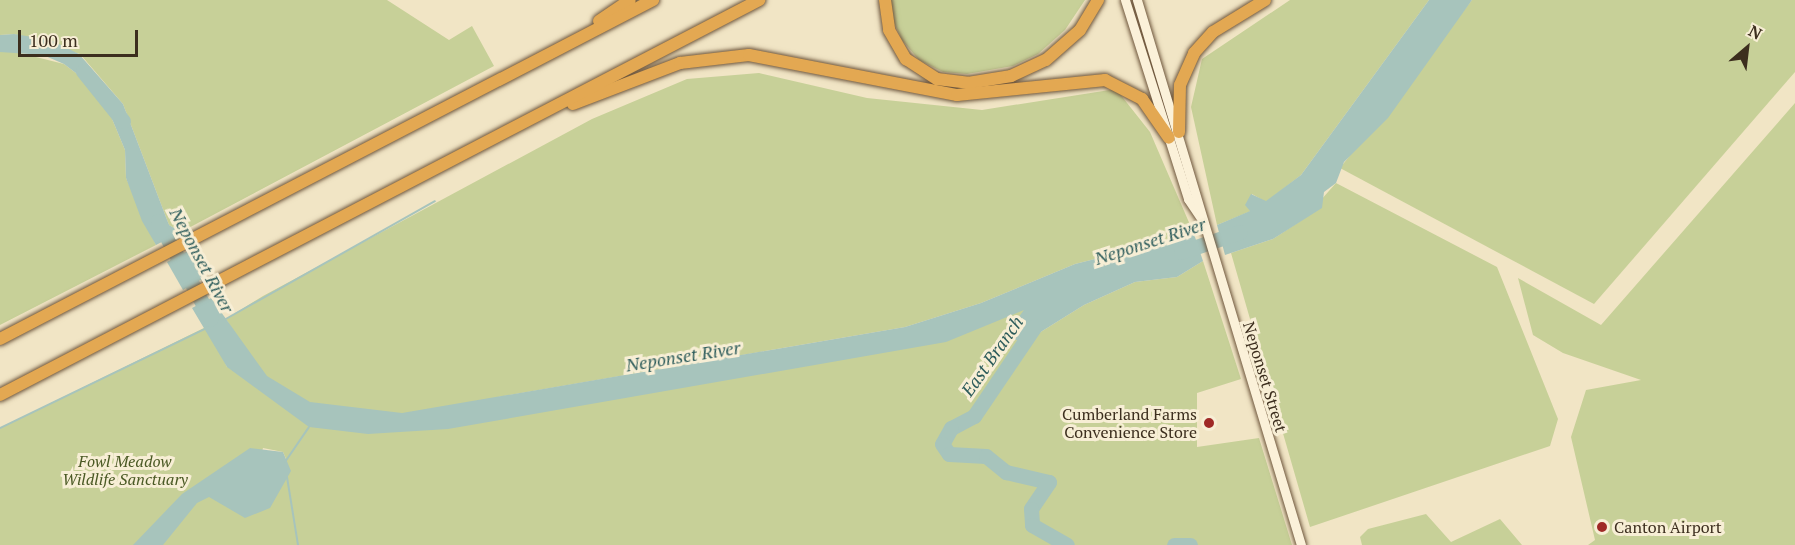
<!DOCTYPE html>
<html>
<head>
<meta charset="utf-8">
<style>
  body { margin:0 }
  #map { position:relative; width:1795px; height:545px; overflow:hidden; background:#f1e5c5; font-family:"PT Serif",serif }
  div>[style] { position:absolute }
  .green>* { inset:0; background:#c7d098 }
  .water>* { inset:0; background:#a7c4bc }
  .stream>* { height:2px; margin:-1px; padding:0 1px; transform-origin:1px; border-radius:1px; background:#a7c4bc }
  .river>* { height:15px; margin:-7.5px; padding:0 7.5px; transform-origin:7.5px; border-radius:7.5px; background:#a7c4bc }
  .roads { filter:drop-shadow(0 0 2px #6f573d) drop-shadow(0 0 2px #6f573d) }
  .secondary>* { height:9px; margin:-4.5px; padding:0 4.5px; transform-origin:4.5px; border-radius:4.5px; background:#fbf1d9 }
  .motorway>* { height:12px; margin:-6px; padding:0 6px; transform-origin:6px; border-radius:6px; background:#e3a852 }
  .dots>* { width:16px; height:16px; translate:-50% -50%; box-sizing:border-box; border:3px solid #f7eed5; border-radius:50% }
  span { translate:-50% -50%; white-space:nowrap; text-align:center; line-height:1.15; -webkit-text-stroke:6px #f7eed5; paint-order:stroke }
  .street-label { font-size:16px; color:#3c2e1e }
  .poi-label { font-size:16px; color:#3c2e1e }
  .right { translate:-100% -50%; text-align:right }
  .left { translate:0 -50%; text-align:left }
  .park-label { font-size:16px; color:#4a5924; font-style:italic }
  .water-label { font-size:18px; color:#2d5c5b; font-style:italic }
  .north { position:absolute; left:1717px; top:18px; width:60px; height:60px; -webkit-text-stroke:4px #f7eed5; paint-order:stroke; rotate:28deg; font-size:16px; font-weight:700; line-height:24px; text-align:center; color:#3c2e1e }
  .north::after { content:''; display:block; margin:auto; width:21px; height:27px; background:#3c2e1e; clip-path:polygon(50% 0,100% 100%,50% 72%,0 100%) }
  .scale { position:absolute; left:18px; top:30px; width:120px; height:27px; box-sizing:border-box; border:3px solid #3c2e1e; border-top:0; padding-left:8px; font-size:18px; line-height:21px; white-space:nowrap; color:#3c2e1e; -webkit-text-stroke:4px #f7eed5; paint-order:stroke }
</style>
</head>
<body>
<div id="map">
  <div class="green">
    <div style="clip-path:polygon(0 0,387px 0,449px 40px,472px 26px,494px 66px,181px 232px,169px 225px,123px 104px,80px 54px,14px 34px,0 35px)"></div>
    <div style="clip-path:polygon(891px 0,1085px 0,1065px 30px,1038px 54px,1013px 66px,967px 74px,943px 72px,919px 60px,902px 40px,891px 16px)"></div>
    <div style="clip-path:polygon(1290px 0,1429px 0,1301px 175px,1266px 202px,1252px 194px,1251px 211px,1217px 225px,1191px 107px,1202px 59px)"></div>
    <div style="clip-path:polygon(1472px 0,1795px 0,1795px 72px,1594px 304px,1340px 168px)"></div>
    <div style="clip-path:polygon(12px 51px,64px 64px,110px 99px,110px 114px,125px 150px,126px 178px,156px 245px,0 325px,0 52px)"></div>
    <div style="clip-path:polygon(evenodd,759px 73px,867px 98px,982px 110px,1116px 89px,1150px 132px,1194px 234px,1075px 264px,981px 303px,905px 327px,498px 397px,495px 409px,800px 358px,1037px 298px,1006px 335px,1023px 343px,1084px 305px,1135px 282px,1177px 277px,1203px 261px,1241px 379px,1197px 393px,1197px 447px,1259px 438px,1292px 545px,0 545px,0 428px,208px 326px,227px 367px,248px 355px,226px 319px,263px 296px,592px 119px,687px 79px,759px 73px,263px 448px,283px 452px,287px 461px,256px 476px,263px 448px)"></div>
    <div style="clip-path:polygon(1795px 103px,1795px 545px,1588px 545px,1595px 540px,1571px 437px,1586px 390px,1641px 380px,1563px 353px,1533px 335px,1518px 278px,1601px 325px)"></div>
    <div style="clip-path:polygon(1336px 183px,1497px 267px,1558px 419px,1550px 446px,1310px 527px,1231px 253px,1273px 239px,1305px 218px)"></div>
    <div style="clip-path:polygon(1426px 514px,1451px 542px,1500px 519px,1522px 545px,1362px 545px,1360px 537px,1368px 529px)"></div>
  </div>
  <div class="water">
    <div style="clip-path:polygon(1429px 0,1472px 0,1388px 118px,1344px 162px,1336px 183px,1324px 192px,1322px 208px,1273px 239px,1225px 255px,1217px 225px,1250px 211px,1245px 205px,1251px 194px,1266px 201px,1301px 175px)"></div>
    <div style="clip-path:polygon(14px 34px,51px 40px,79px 54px,123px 104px,169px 225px,181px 232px,156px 245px,142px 221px,126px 178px,125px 150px,110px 114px,110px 99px,64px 64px,43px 55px,0 52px,0 35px)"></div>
    <div style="clip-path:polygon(1194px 234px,1203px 261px,1177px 277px,1135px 282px,1084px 305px,1023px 343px,1005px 335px,1024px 310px,946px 342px,448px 429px,368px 434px,309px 427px,227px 367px,192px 308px,211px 298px,267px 376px,310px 402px,402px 413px,905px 327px,981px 303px,1075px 264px)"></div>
    <div style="clip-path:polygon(187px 251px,204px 278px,183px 290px,167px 262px)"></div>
    <div style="clip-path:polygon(250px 448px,283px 452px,291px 471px,270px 508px,245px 518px,209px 497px,197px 503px,163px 545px,133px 545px,182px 494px)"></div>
  </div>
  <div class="stream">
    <div style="left:224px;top:320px;width:242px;rotate:-29.4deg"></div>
    <div style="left:0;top:428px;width:234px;rotate:-25.8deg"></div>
    <div style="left:285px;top:462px;width:42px;rotate:-55.6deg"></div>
    <div style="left:287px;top:477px;width:69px;rotate:80.8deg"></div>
  </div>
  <div class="river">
    <div style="left:83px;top:71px;width:64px;rotate:51.3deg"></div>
    <div style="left:158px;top:221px;width:111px;rotate:61.6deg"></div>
    <div style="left:1181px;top:252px;width:62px;rotate:-18.7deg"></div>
    <div style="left:1035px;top:326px;width:109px;rotate:124.1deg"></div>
    <div style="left:974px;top:416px;width:26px;rotate:152deg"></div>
    <div style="left:951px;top:428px;width:18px;rotate:119deg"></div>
    <div style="left:942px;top:444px;width:12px;rotate:55deg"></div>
    <div style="left:949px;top:454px;width:37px;rotate:3deg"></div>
    <div style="left:986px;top:456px;width:26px;rotate:39deg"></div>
    <div style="left:1006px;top:472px;width:44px;rotate:13.1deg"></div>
    <div style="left:1049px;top:482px;width:32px;rotate:124deg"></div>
    <div style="left:1031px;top:509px;width:16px;rotate:86deg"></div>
    <div style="left:1032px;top:525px;width:40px;rotate:29.7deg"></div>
    <div style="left:1174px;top:545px;width:16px"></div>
  </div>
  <div class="roads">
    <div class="secondary">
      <div style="left:1125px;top:0;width:209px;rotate:72.4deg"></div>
      <div style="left:1188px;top:199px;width:22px;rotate:56deg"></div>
      <div style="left:1137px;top:0;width:569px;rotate:73.25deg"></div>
    </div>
    <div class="motorway">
      <div style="left:885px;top:0;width:30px;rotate:82deg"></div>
      <div style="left:889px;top:30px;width:34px;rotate:60deg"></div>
      <div style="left:906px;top:59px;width:37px;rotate:33deg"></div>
      <div style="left:937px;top:79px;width:31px;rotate:7deg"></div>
      <div style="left:968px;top:83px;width:44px;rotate:-9.2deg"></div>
      <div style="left:1011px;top:76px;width:38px;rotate:-25deg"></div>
      <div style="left:1046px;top:60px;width:45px;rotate:-41.4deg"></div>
      <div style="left:1080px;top:30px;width:35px;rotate:-59deg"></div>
      <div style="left:599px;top:21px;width:37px;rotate:-34deg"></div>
      <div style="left:573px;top:104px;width:115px;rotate:-21deg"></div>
      <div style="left:680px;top:63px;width:69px;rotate:-6.6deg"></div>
      <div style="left:749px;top:55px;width:212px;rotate:10.9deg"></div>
      <div style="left:957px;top:95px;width:149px;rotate:-5.8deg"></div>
      <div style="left:1105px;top:80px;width:42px;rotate:27.2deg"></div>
      <div style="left:1142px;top:99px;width:47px;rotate:55.3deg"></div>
      <div style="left:1179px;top:132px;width:47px;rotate:-88.8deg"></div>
      <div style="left:1180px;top:85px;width:35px;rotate:-66deg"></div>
      <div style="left:1194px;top:53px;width:28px;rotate:-48deg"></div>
      <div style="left:1213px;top:32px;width:61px;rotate:-31.6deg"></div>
      <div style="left:0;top:339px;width:736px;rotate:-27.44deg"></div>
      <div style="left:0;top:395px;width:856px;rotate:-27.49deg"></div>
    </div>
  </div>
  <div class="dots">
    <div style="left:1209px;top:423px;background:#9f2926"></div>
    <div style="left:1602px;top:527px;background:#9f2926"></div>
  </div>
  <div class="street-label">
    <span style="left:1265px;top:377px;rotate:73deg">Neponset Street</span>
  </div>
  <div class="poi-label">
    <span class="right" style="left:1197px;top:423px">Cumberland Farms<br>Convenience Store</span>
    <span class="left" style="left:1614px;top:527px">Canton Airport</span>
  </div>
  <div class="park-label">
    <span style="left:125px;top:470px">Fowl Meadow<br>Wildlife Sanctuary</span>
  </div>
  <div class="water-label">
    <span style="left:1150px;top:241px;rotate:-18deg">Neponset River</span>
    <span style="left:202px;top:260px;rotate:62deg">Neponset River</span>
    <span style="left:683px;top:356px;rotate:-9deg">Neponset River</span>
    <span style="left:992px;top:356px;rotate:-55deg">East Branch</span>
  </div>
  <div class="north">N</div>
  <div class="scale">100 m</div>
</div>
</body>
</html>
